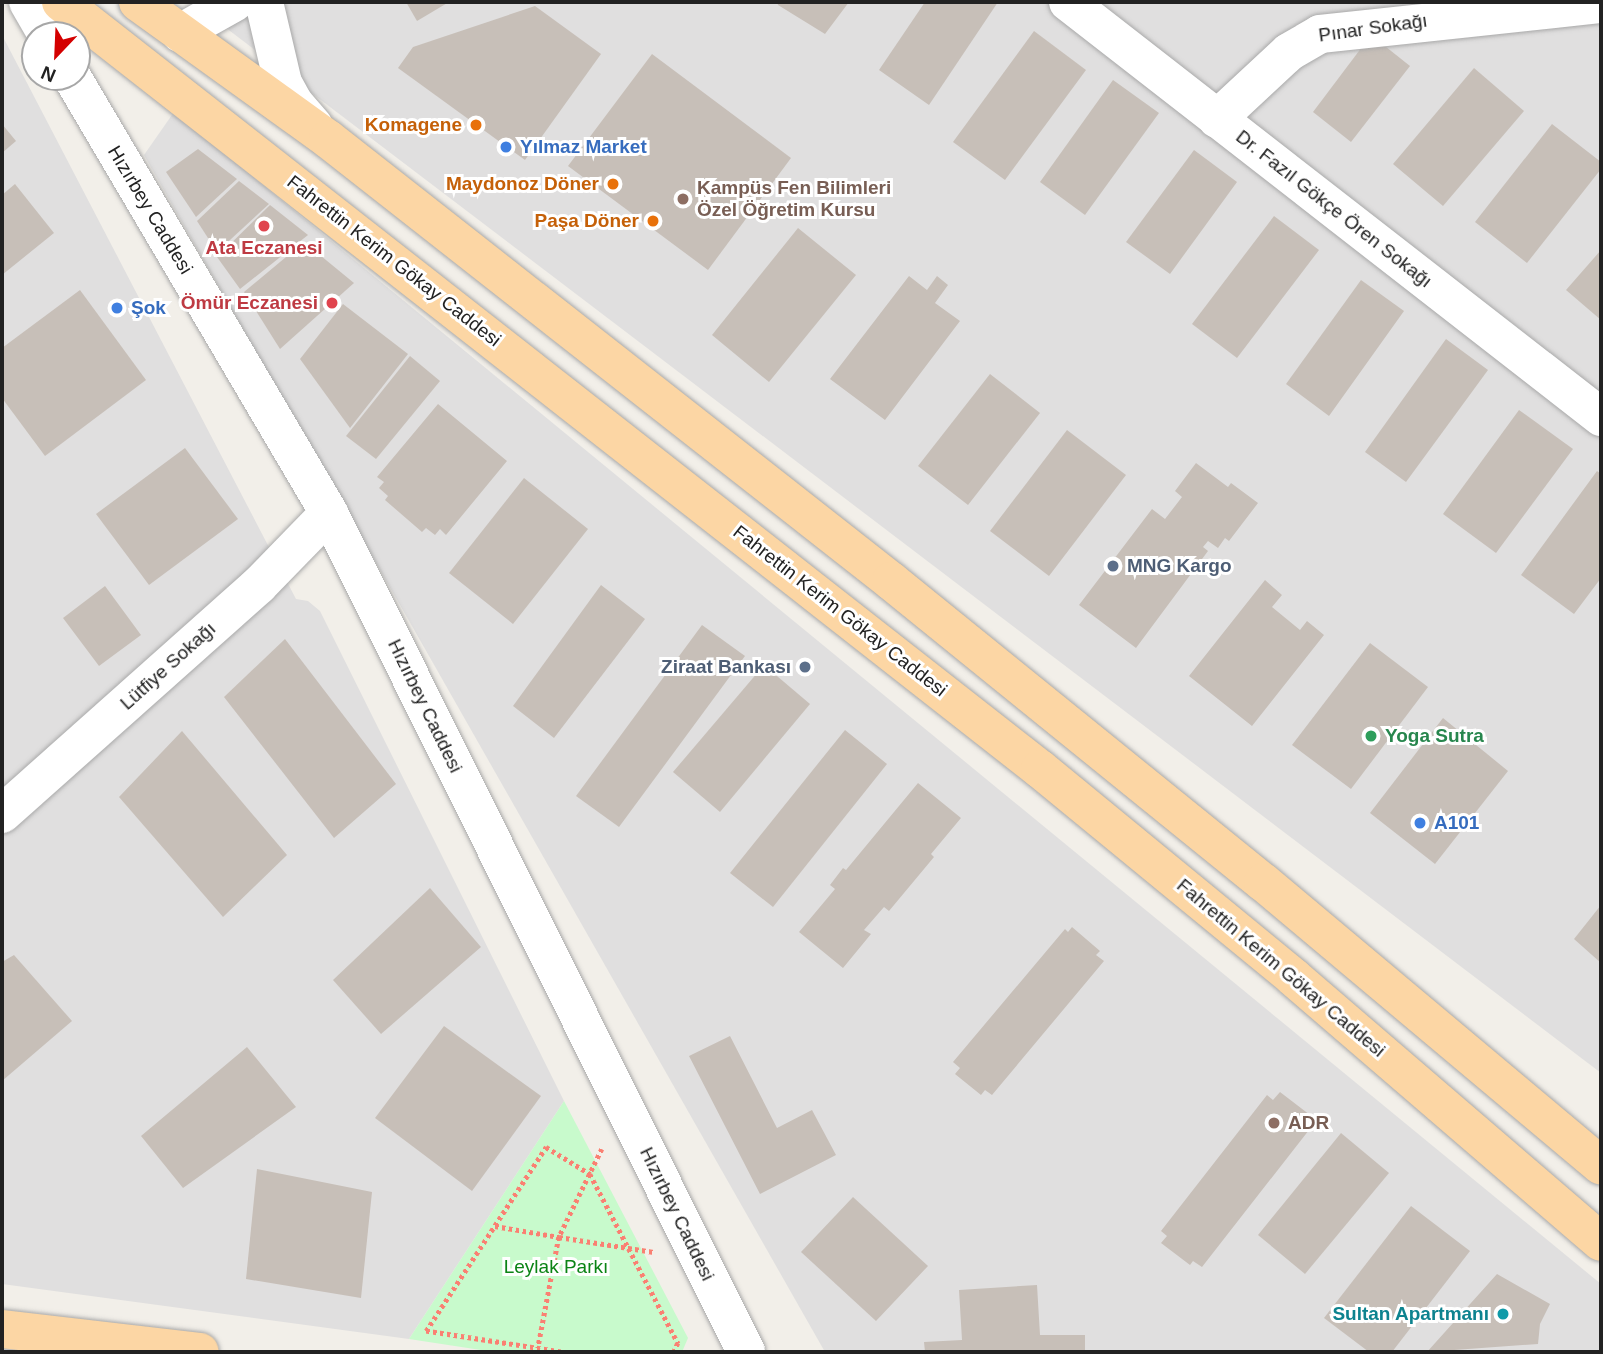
<!DOCTYPE html>
<html>
<head>
<meta charset="utf-8">
<style>
  body { margin:0 }
  #map { position:relative; width:1603px; height:1354px; overflow:hidden; background:#f2efe9; font-family:Arial,sans-serif }
  div>[style] { position:absolute }
  .residential>* { inset:0; background:#e0dfdf }
  .park>* { inset:0; background:#c8facc }
  .building>* { inset:0; background:#c7bfb8 }
  .path>* { height:4.5px; margin-top:-2.25px; transform-origin:0; background:repeating-linear-gradient(90deg,#fa8072 0 3.5px,transparent 0 7px) }
  .roads { filter:drop-shadow(0 0 2px #a9a9a9) drop-shadow(0 0 2px #a9a9a9) }
  .minor>* { height:38px; margin:-19px; padding:0 19px; transform-origin:19px; border-radius:19px; background:#fff }
  .tertiary>* { height:38px; margin:-19px; padding:0 19px; transform-origin:19px; border-radius:19px; background:#fff }
  .primary>* { height:38px; margin:-19px; padding:0 19px; transform-origin:19px; border-radius:19px; background:#fcd6a4 }
  .dots>* { width:19px; height:19px; translate:-50% -50%; box-sizing:border-box; border:4px solid #fff; border-radius:50% }
  span { translate:-50% -50%; white-space:nowrap; text-align:center; line-height:1.15; -webkit-text-stroke:6px #fff; paint-order:stroke }
  .street-label { font-size:19px; color:#222 }
  .food-label { font-size:19px; color:#c56008; font-weight:700 }
  .right { translate:-100% -50%; text-align:right }
  .shop-label { font-size:19px; color:#366cbe; font-weight:700 }
  .left { translate:0 -50%; text-align:left }
  .education-label { font-size:19px; color:#785e54; font-weight:700 }
  .health-label { font-size:19px; color:#be3a42; font-weight:700 }
  .service-label { font-size:19px; color:#4e5e75; font-weight:700 }
  .leisure-label { font-size:19px; color:#27864d; font-weight:700 }
  .park-label { font-size:19px; color:#0c8416 }
  .culture-label { font-size:19px; color:#0d838f; font-weight:700 }
  .frame { position:absolute; inset:0; border:4px solid #222; pointer-events:none }
  .north { position:absolute; left:21px; top:21px; width:70px; height:70px; box-sizing:border-box; background:#fff; border:2px solid #a7a7a7; border-radius:50%; rotate:203deg; font-size:19px; font-weight:700; line-height:28px; text-align:center; color:#222 }
  .north::after { content:''; display:block; margin:auto; width:24px; height:32px; background:#d40000; clip-path:polygon(50% 0,100% 100%,50% 72%,0 100%) }
</style>
</head>
<body>
<div id="map">
  <div class="residential">
    <div style="clip-path:polygon(192px 2px,1601px 2px,1601px 1073px,651px 351px)"></div>
    <div style="clip-path:polygon(2px 35px,296px 599px,308px 601px,320px 611px,564px 1101px,409px 1339px,2px 1284px)"></div>
    <div style="clip-path:polygon(174px 112px,1601px 1284px,1601px 1352px,825px 1352px,144px 155px)"></div>
  </div>
  <div class="park">
    <div style="clip-path:polygon(564px 1101px,688px 1338px,682px 1352px,494px 1352px,409px 1339px)"></div>
  </div>
  <div class="building">
    <div style="clip-path:polygon(406px 2px,449px 2px,417px 21px)"></div>
    <div style="clip-path:polygon(777px 2px,849px 2px,825px 34px,778px 5px)"></div>
    <div style="clip-path:polygon(925px 2px,998px 2px,929px 105px,879px 70px)"></div>
    <div style="clip-path:polygon(535px 6px,601px 54px,525px 160px,398px 68px,413px 47px)"></div>
    <div style="clip-path:polygon(1034px 31px,1086px 70px,1005px 180px,953px 142px)"></div>
    <div style="clip-path:polygon(1371px 35px,1410px 66px,1351px 142px,1313px 112px)"></div>
    <div style="clip-path:polygon(652px 54px,791px 158px,708px 270px,568px 166px)"></div>
    <div style="clip-path:polygon(1474px 68px,1524px 111px,1443px 206px,1393px 164px)"></div>
    <div style="clip-path:polygon(1113px 80px,1159px 113px,1085px 215px,1040px 182px)"></div>
    <div style="clip-path:polygon(2px 124px,16px 141px,2px 153px)"></div>
    <div style="clip-path:polygon(1552px 124px,1601px 162px,1601px 169px,1527px 263px,1475px 222px)"></div>
    <div style="clip-path:polygon(198px 149px,237px 179px,196px 217px,166px 172px)"></div>
    <div style="clip-path:polygon(1194px 150px,1237px 182px,1170px 274px,1126px 242px)"></div>
    <div style="clip-path:polygon(239px 181px,269px 204px,217px 252px,197px 221px)"></div>
    <div style="clip-path:polygon(15px 184px,54px 233px,2px 275px,2px 195px)"></div>
    <div style="clip-path:polygon(270px 205px,308px 235px,240px 289px,217px 257px)"></div>
    <div style="clip-path:polygon(1274px 216px,1319px 250px,1237px 358px,1192px 324px)"></div>
    <div style="clip-path:polygon(798px 228px,856px 275px,769px 382px,712px 335px)"></div>
    <div style="clip-path:polygon(304px 242px,354px 283px,280px 349px,244px 292px)"></div>
    <div style="clip-path:polygon(1601px 250px,1601px 320px,1566px 290px)"></div>
    <div style="clip-path:polygon(909px 276px,927px 290px,937px 276px,948px 285px,935px 303px,960px 321px,885px 420px,830px 379px)"></div>
    <div style="clip-path:polygon(1361px 280px,1404px 311px,1329px 416px,1286px 384px)"></div>
    <div style="clip-path:polygon(80px 290px,146px 380px,45px 456px,2px 398px,2px 348px)"></div>
    <div style="clip-path:polygon(343px 304px,408px 354px,350px 428px,300px 359px)"></div>
    <div style="clip-path:polygon(1446px 339px,1488px 370px,1406px 482px,1365px 452px)"></div>
    <div style="clip-path:polygon(410px 356px,440px 381px,376px 459px,346px 436px)"></div>
    <div style="clip-path:polygon(990px 374px,1040px 413px,968px 505px,918px 466px)"></div>
    <div style="clip-path:polygon(438px 404px,507px 461px,446px 535px,440px 529px,435px 535px,426px 528px,422px 532px,385px 500px,388px 496px,379px 488px,384px 482px,377px 477px)"></div>
    <div style="clip-path:polygon(1519px 410px,1573px 449px,1496px 553px,1443px 514px)"></div>
    <div style="clip-path:polygon(1067px 430px,1126px 475px,1049px 576px,990px 531px)"></div>
    <div style="clip-path:polygon(185px 448px,238px 519px,149px 585px,96px 514px)"></div>
    <div style="clip-path:polygon(1196px 463px,1228px 487px,1231px 483px,1258px 503px,1229px 541px,1225px 538px,1218px 548px,1208px 541px,1203px 547px,1208px 551px,1136px 648px,1079px 605px,1152px 509px,1165px 519px,1182px 497px,1175px 491px)"></div>
    <div style="clip-path:polygon(1597px 471px,1601px 474px,1601px 578px,1574px 614px,1521px 575px)"></div>
    <div style="clip-path:polygon(524px 478px,588px 529px,513px 624px,449px 573px)"></div>
    <div style="clip-path:polygon(1265px 580px,1282px 595px,1272px 607px,1300px 630px,1307px 621px,1324px 635px,1252px 726px,1189px 676px)"></div>
    <div style="clip-path:polygon(601px 585px,645px 619px,554px 738px,513px 706px)"></div>
    <div style="clip-path:polygon(105px 586px,141px 635px,99px 666px,63px 618px)"></div>
    <div style="clip-path:polygon(702px 625px,745px 656px,619px 827px,576px 796px)"></div>
    <div style="clip-path:polygon(285px 639px,396px 784px,334px 838px,224px 697px)"></div>
    <div style="clip-path:polygon(1370px 643px,1428px 687px,1351px 789px,1292px 745px)"></div>
    <div style="clip-path:polygon(764px 665px,810px 704px,720px 812px,673px 772px)"></div>
    <div style="clip-path:polygon(1443px 718px,1508px 771px,1435px 864px,1370px 813px)"></div>
    <div style="clip-path:polygon(845px 730px,887px 764px,773px 907px,730px 873px)"></div>
    <div style="clip-path:polygon(182px 731px,287px 855px,223px 917px,119px 797px)"></div>
    <div style="clip-path:polygon(918px 783px,961px 818px,931px 854px,934px 857px,889px 911px,884px 907px,864px 930px,871px 934px,843px 968px,799px 932px,835px 889px,830px 885px,843px 868px,846px 870px)"></div>
    <div style="clip-path:polygon(430px 888px,481px 947px,381px 1034px,333px 980px)"></div>
    <div style="clip-path:polygon(1601px 905px,1601px 963px,1574px 939px)"></div>
    <div style="clip-path:polygon(1072px 927px,1100px 951px,1096px 955px,1104px 961px,992px 1095px,985px 1090px,981px 1095px,955px 1074px,960px 1068px,953px 1062px,1065px 929px,1068px 932px)"></div>
    <div style="clip-path:polygon(14px 955px,72px 1021px,2px 1081px,2px 962px)"></div>
    <div style="clip-path:polygon(444px 1026px,541px 1096px,472px 1191px,375px 1118px)"></div>
    <div style="clip-path:polygon(730px 1036px,777px 1128px,812px 1110px,836px 1155px,760px 1194px,689px 1056px)"></div>
    <div style="clip-path:polygon(247px 1047px,296px 1107px,183px 1188px,141px 1136px)"></div>
    <div style="clip-path:polygon(1280px 1092px,1310px 1115px,1303px 1125px,1309px 1130px,1202px 1267px,1193px 1261px,1190px 1265px,1161px 1243px,1167px 1236px,1161px 1231px,1267px 1095px,1273px 1100px)"></div>
    <div style="clip-path:polygon(1341px 1133px,1389px 1173px,1305px 1274px,1258px 1235px)"></div>
    <div style="clip-path:polygon(257px 1169px,372px 1192px,361px 1298px,246px 1279px)"></div>
    <div style="clip-path:polygon(853px 1197px,928px 1266px,876px 1321px,801px 1252px)"></div>
    <div style="clip-path:polygon(1411px 1206px,1470px 1251px,1392px 1352px,1369px 1352px,1324px 1318px)"></div>
    <div style="clip-path:polygon(1497px 1274px,1550px 1304px,1540px 1324px,1538px 1344px,1427px 1352px)"></div>
    <div style="clip-path:polygon(1037px 1285px,1040px 1335px,1085px 1335px,1085px 1352px,925px 1352px,924px 1342px,962px 1340px,959px 1290px)"></div>
  </div>
  <div class="path">
    <div style="left:602px;top:1149px;width:98px;rotate:116deg"></div>
    <div style="left:559px;top:1237px;width:96px;rotate:9deg"></div>
    <div style="left:495px;top:1226px;width:65px;rotate:9.8deg"></div>
    <div style="left:559px;top:1237px;width:113px;rotate:100.7deg"></div>
    <div style="left:561px;top:1352px;width:137px;rotate:-171.2deg"></div>
    <div style="left:426px;top:1331px;width:220px;rotate:-56.9deg"></div>
    <div style="left:546px;top:1147px;width:52px;rotate:31.5deg"></div>
    <div style="left:590px;top:1174px;width:191px;rotate:62.5deg"></div>
    <div style="left:678px;top:1343px;width:10px;rotate:114deg"></div>
  </div>
  <div class="roads">
    <div class="minor">
      <div style="left:264px;top:2px;width:83px;rotate:76.8deg"></div>
      <div style="left:283px;top:83px;width:23px;rotate:61deg"></div>
      <div style="left:294px;top:103px;width:30px;rotate:49deg"></div>
      <div style="left:1068px;top:2px;width:676px;rotate:37.9deg"></div>
      <div style="left:180px;top:33px;width:63px;rotate:-29.4deg"></div>
      <div style="left:1217px;top:119px;width:98px;rotate:-42.9deg"></div>
      <div style="left:1289px;top:52px;width:36px;rotate:-30deg"></div>
      <div style="left:1320px;top:34px;width:283px;rotate:-6.1deg"></div>
      <div style="left:2px;top:814px;width:344px;rotate:-41.7deg"></div>
      <div style="left:259px;top:585px;width:100px;rotate:-45.8deg"></div>
    </div>
    <div class="tertiary">
      <div style="left:28px;top:2px;width:38px;rotate:60deg"></div>
      <div style="left:72px;top:77px;width:506px;rotate:59.48deg"></div>
      <div style="left:329px;top:513px;width:937px;rotate:63.57deg"></div>
    </div>
    <div class="primary">
      <div style="left:61px;top:2px;width:1244px;rotate:38.08deg"></div>
      <div style="left:1040px;top:769px;width:328px;rotate:39.4deg"></div>
      <div style="left:1293px;top:977px;width:406px;rotate:40.7deg"></div>
      <div style="left:138px;top:2px;width:234px;rotate:35.8deg"></div>
      <div style="left:328px;top:139px;width:716px;rotate:38.13deg"></div>
      <div style="left:891px;top:581px;width:479px;rotate:39deg"></div>
      <div style="left:1263px;top:882px;width:441px;rotate:40deg"></div>
      <div style="left:2px;top:1329px;width:199px;rotate:6.6deg"></div>
    </div>
  </div>
  <div class="dots">
    <div style="left:476px;top:125px;background:#e8710a"></div>
    <div style="left:506px;top:147px;background:#3f7fe0"></div>
    <div style="left:613px;top:184px;background:#e8710a"></div>
    <div style="left:683px;top:199px;background:#8d6e63"></div>
    <div style="left:653px;top:221px;background:#e8710a"></div>
    <div style="left:264px;top:226px;background:#e0444e"></div>
    <div style="left:332px;top:303px;background:#e0444e"></div>
    <div style="left:117px;top:308px;background:#3f7fe0"></div>
    <div style="left:1113px;top:566px;background:#5c6f8a"></div>
    <div style="left:805px;top:667px;background:#5c6f8a"></div>
    <div style="left:1371px;top:736px;background:#2e9e5b"></div>
    <div style="left:1420px;top:823px;background:#3f7fe0"></div>
    <div style="left:1274px;top:1123px;background:#8d6e63"></div>
    <div style="left:1503px;top:1314px;background:#0f9aa8"></div>
  </div>
  <div class="street-label">
    <span style="left:1373px;top:28px;rotate:-8deg">Pınar Sokağı</span>
    <span style="left:1334px;top:209px;rotate:38deg">Dr. Fazıl Gökçe Ören Sokağı</span>
    <span style="left:150px;top:210px;rotate:59deg">Hızırbey Caddesi</span>
    <span style="left:394px;top:261px;rotate:38deg">Fahrettin Kerim Gökay Caddesi</span>
    <span style="left:840px;top:611px;rotate:38deg">Fahrettin Kerim Gökay Caddesi</span>
    <span style="left:168px;top:666px;rotate:-42deg">Lütfiye Sokağı</span>
    <span style="left:425px;top:706px;rotate:64deg">Hızırbey Caddesi</span>
    <span style="left:1281px;top:968px;rotate:40deg">Fahrettin Kerim Gökay Caddesi</span>
    <span style="left:677px;top:1214px;rotate:64deg">Hızırbey Caddesi</span>
  </div>
  <div class="food-label">
    <span class="right" style="left:462px;top:125px">Komagene</span>
    <span class="right" style="left:599px;top:184px">Maydonoz Döner</span>
    <span class="right" style="left:639px;top:221px">Paşa Döner</span>
  </div>
  <div class="shop-label">
    <span class="left" style="left:520px;top:147px">Yılmaz Market</span>
    <span class="left" style="left:131px;top:308px">Şok</span>
    <span class="left" style="left:1434px;top:823px">A101</span>
  </div>
  <div class="education-label">
    <span class="left" style="left:697px;top:199px">Kampüs Fen Bilimleri<br>Özel Öğretim Kursu</span>
    <span class="left" style="left:1288px;top:1123px">ADR</span>
  </div>
  <div class="health-label">
    <span style="left:264px;top:248px">Ata Eczanesi</span>
    <span class="right" style="left:318px;top:303px">Ömür Eczanesi</span>
  </div>
  <div class="service-label">
    <span class="left" style="left:1127px;top:566px">MNG Kargo</span>
    <span class="right" style="left:791px;top:667px">Ziraat Bankası</span>
  </div>
  <div class="leisure-label">
    <span class="left" style="left:1385px;top:736px">Yoga Sutra</span>
  </div>
  <div class="park-label">
    <span style="left:556px;top:1267px">Leylak Parkı</span>
  </div>
  <div class="culture-label">
    <span class="right" style="left:1489px;top:1314px">Sultan Apartmanı</span>
  </div>
  <div class="frame"></div>
  <div class="north">N</div>
</div>
</body>
</html>
